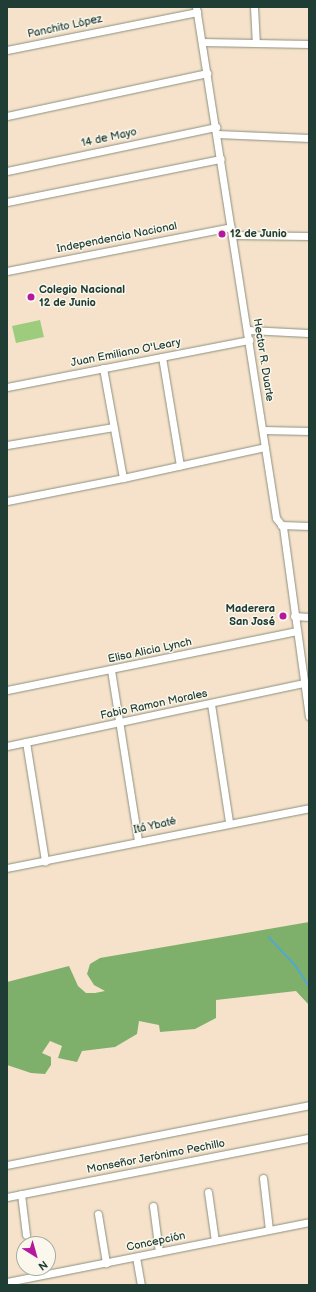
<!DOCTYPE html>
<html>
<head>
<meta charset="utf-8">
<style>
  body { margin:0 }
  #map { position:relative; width:316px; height:1292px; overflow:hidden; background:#f6e2ca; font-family:"Balsamiq Sans",sans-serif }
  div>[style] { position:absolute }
  .green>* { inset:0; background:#9dcd7c }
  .forest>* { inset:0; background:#7eb06c }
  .stream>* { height:1.5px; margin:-0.75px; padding:0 0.75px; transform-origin:0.75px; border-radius:0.75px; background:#52a8ce }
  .roads { filter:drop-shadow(0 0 1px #8a907f) drop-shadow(0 0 1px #8a907f) }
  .minor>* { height:7px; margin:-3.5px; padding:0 3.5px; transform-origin:3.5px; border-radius:3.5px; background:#fff }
  .dots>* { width:11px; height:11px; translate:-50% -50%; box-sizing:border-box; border:2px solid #fbf7ec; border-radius:50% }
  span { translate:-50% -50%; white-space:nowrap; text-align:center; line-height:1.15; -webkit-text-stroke:3px #fbf7ec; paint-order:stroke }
  .street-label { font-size:11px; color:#1f3d34 }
  .poi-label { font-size:11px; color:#1f3d34; font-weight:700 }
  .left { translate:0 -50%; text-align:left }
  .right { translate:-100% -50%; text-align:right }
  .frame { position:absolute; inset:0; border:8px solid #1f3d34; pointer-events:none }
  .north { position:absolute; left:16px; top:1236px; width:40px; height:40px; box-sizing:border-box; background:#fbf7ec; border:1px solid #a3ada2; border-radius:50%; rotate:143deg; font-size:11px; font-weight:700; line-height:16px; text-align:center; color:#1f3d34 }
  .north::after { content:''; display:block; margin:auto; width:14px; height:18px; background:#b5179e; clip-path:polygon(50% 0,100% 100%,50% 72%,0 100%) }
</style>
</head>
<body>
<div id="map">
  <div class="green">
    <div style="clip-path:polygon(40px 320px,44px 337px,16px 343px,12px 326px)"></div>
  </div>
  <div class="forest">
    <div style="clip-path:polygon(309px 922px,309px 1005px,296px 991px,216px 1000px,216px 1018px,195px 1029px,160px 1032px,159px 1025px,139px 1021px,137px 1034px,115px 1047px,82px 1051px,77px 1062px,58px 1058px,62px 1046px,50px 1041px,42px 1053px,51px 1057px,51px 1065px,45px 1074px,31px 1073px,7px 1065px,7px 982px,69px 966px,78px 986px,86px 993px,95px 993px,105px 991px,94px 985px,87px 974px,90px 964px,100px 958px)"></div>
  </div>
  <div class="stream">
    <div style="left:269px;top:937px;width:40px;rotate:47deg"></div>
    <div style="left:296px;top:966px;width:24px;rotate:57deg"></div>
  </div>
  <div class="roads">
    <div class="minor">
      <div style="left:196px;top:7px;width:517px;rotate:81.1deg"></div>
      <div style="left:276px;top:518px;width:11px;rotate:52deg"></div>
      <div style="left:283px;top:527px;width:191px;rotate:82.2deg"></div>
      <div style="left:254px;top:7px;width:35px;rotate:87deg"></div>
      <div style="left:202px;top:42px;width:107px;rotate:1.1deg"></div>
      <div style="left:7px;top:50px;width:194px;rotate:-11.3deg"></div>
      <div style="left:7px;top:116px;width:205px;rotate:-12.1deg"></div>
      <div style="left:217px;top:134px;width:92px;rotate:2.5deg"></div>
      <div style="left:7px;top:171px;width:214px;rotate:-11.9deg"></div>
      <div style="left:7px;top:202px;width:218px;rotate:-11.4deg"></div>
      <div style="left:233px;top:235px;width:76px;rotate:0.8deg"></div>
      <div style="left:7px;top:271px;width:228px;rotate:-11.1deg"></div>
      <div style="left:247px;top:330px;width:62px;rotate:2.8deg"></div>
      <div style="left:162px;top:357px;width:110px;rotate:80.6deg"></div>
      <div style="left:103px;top:368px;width:112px;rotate:79.7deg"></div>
      <div style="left:123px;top:478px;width:145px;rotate:-12.3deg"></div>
      <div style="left:7px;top:387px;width:247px;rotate:-11deg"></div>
      <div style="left:263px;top:430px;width:46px;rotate:1.2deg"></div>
      <div style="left:7px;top:445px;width:108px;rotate:-9.6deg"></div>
      <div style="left:7px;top:501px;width:118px;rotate:-11.2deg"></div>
      <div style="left:281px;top:525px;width:28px;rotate:2deg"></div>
      <div style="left:294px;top:616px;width:15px;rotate:4deg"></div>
      <div style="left:111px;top:670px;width:172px;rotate:81deg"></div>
      <div style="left:7px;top:690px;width:296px;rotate:-11.5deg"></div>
      <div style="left:211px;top:704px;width:119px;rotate:81.3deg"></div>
      <div style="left:26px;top:742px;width:121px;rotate:80.9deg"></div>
      <div style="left:7px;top:746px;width:304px;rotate:-12deg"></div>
      <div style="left:7px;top:868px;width:308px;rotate:-11.2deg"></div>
      <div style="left:7px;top:1165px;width:308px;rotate:-11.2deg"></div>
      <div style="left:263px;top:1178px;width:52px;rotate:83.4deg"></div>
      <div style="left:208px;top:1192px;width:49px;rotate:81.9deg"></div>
      <div style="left:21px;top:1194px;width:41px;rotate:83deg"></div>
      <div style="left:7px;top:1197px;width:308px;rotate:-11.1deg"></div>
      <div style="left:153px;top:1206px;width:46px;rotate:82.6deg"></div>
      <div style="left:98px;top:1214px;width:50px;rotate:80.7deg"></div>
      <div style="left:136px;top:1257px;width:28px;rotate:80deg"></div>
      <div style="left:7px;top:1282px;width:308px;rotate:-11.2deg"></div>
    </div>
  </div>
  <div class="dots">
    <div style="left:222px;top:234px;background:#b5179e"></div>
    <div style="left:31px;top:297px;background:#b5179e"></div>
    <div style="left:283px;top:616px;background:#b5179e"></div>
  </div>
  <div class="street-label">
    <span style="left:65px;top:27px;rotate:-12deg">Panchito López</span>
    <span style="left:109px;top:138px;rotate:-12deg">14 de Mayo</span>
    <span style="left:117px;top:238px;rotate:-11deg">Independencia Nacional</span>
    <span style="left:126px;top:353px;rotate:-11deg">Juan Emiliano O'Leary</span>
    <span style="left:263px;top:360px;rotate:81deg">Hector R. Duarte</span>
    <span style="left:150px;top:651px;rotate:-12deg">Elisa Alicia Lynch</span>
    <span style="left:154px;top:705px;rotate:-12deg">Fabio Ramon Morales</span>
    <span style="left:155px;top:826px;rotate:-12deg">Itá Ybaté</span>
    <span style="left:156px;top:1157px;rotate:-11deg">Monseñor Jerónimo Pechillo</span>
    <span style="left:156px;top:1242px;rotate:-12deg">Concepción</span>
  </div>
  <div class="poi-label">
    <span class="left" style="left:230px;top:234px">12 de Junio</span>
    <span class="left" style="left:39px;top:297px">Colegio Nacional<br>12 de Junio</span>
    <span class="right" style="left:275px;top:616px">Maderera<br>San José</span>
  </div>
  <div class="frame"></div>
  <div class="north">N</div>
</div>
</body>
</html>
